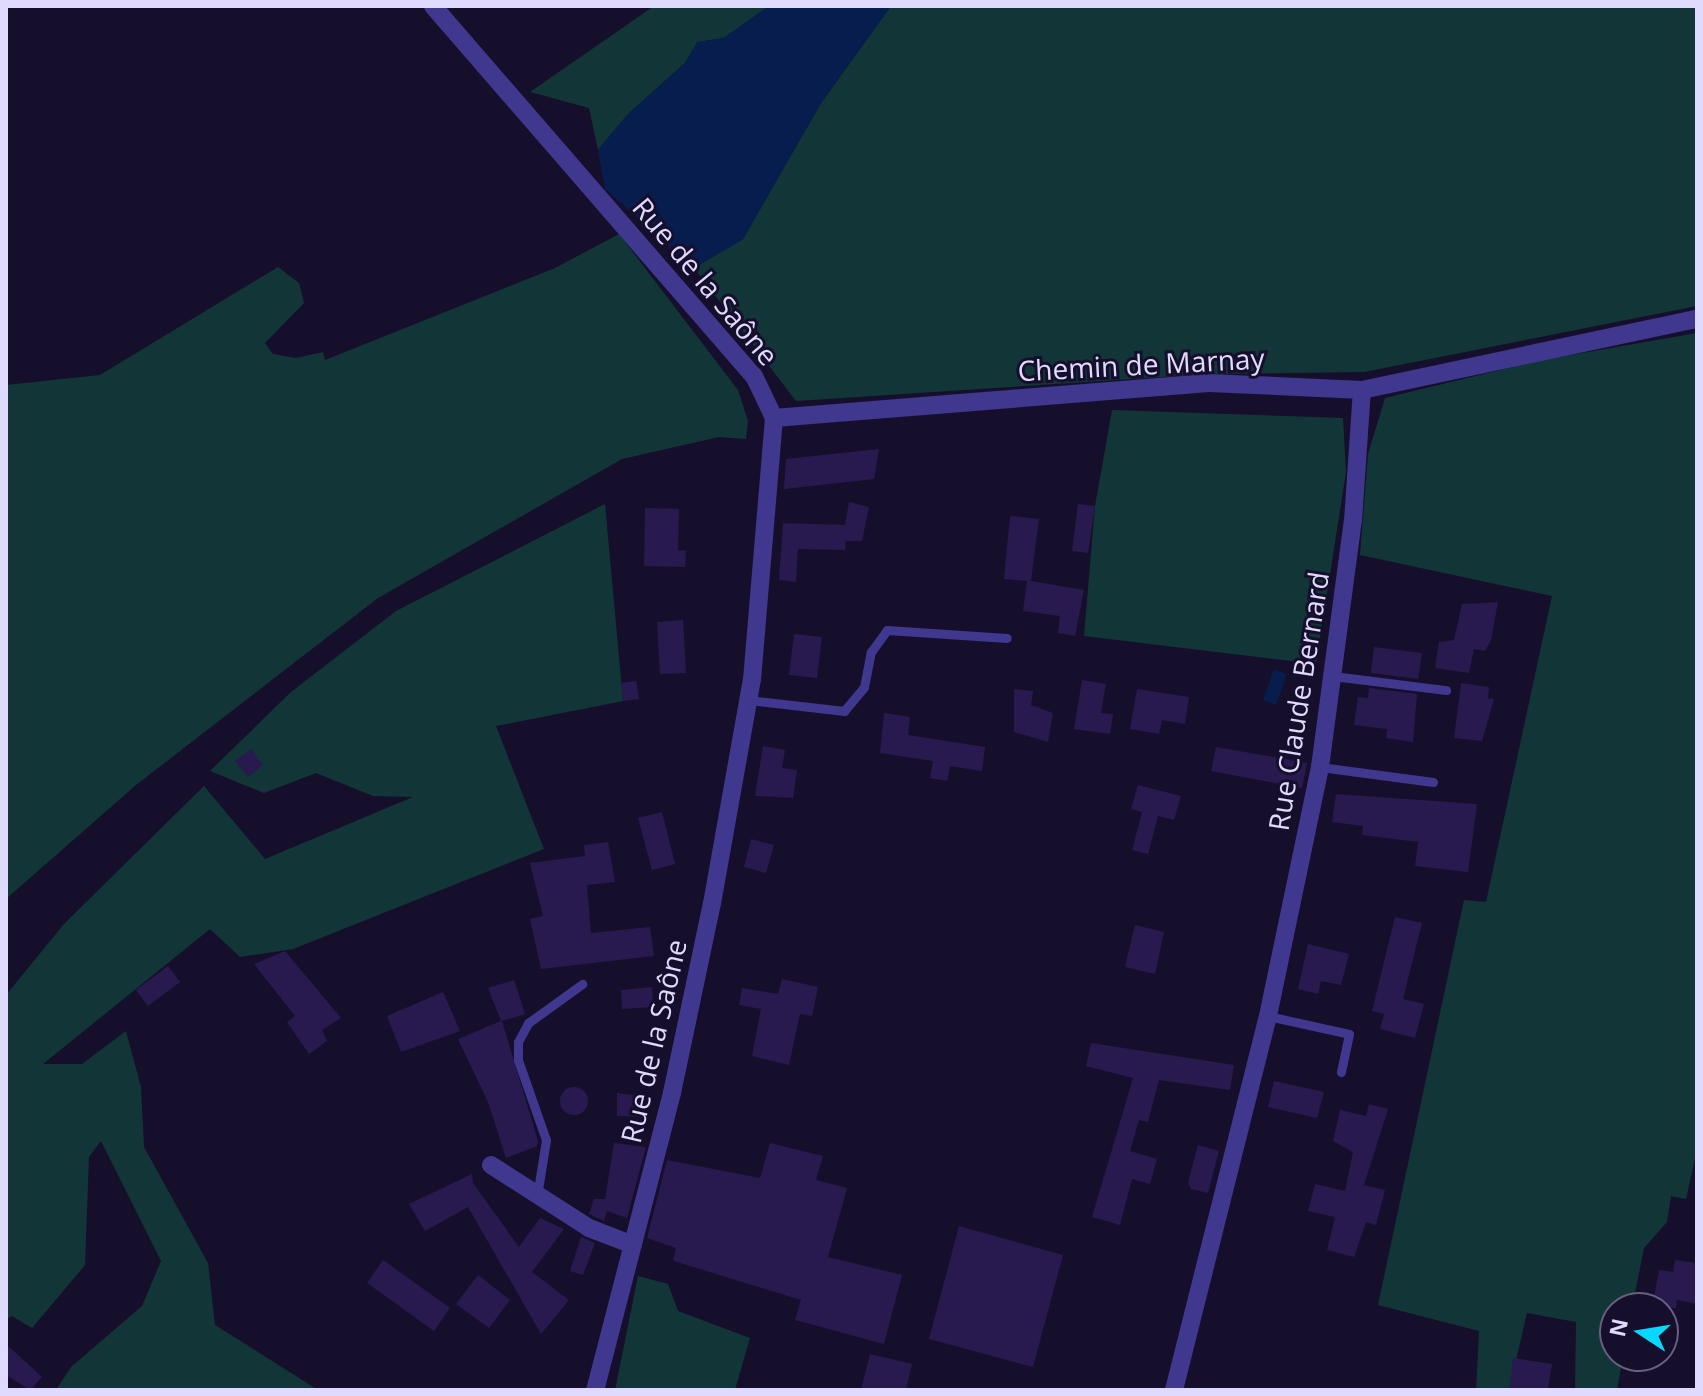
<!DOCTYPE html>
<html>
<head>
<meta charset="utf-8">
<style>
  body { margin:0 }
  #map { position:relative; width:1703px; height:1396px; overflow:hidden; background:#160f2c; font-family:"Open Sans",sans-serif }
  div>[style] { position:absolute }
  .green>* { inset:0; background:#123637 }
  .water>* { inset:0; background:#071d4d }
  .building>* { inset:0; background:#281a4e }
  .round { border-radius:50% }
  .lane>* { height:9px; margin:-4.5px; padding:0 4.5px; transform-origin:4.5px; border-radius:4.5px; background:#40378e }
  .street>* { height:18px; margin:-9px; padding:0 9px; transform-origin:9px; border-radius:9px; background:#40378e }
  span { translate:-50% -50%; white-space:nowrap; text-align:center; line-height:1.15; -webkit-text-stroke:6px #160f2c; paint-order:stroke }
  .street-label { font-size:28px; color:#e1daff }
  .frame { position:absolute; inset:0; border:8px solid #e1daff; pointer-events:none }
  .north { position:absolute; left:1599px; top:1292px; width:80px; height:80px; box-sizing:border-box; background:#160f2c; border:2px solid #676080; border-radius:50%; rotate:282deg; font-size:22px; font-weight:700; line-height:32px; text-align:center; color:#e1daff }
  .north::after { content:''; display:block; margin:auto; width:28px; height:36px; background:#06d8ff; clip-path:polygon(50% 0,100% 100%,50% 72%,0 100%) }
</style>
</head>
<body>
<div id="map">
  <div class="green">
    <div style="clip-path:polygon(654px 6px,769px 6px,724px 38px,698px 42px,685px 63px,628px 114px,598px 150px,589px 108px,530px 92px)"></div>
    <div style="clip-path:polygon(891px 6px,1697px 6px,1697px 306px,1364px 372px,1209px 374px,796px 401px,694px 268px,743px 239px,821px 103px)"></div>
    <div style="clip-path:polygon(619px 234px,738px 390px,748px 421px,746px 439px,719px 437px,622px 459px,378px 598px,136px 785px,6px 899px,6px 385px,100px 375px,278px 267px,299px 283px,304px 303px,265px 343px,273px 354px,296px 358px,323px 352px,325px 360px,555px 268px)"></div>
    <div style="clip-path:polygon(1697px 333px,1697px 1149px,1686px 1199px,1671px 1196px,1667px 1222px,1644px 1248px,1632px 1308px,1615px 1308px,1615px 1356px,1623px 1356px,1617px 1390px,1575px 1390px,1576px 1322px,1527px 1313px,1509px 1390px,1476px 1390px,1479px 1331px,1378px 1305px,1464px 900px,1486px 902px,1552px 596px,1360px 555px,1368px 454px,1385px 398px,1542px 360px)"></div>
    <div style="clip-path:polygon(1112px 410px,1343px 418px,1346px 472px,1316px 664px,1084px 636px,1095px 506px)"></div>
    <div style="clip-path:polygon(605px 504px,623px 701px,496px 726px,544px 849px,293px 949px,240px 957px,210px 929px,43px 1064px,82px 1064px,126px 1031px,141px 1087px,144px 1147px,208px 1263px,215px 1325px,318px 1390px,56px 1390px,71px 1367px,142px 1306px,161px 1261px,101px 1141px,89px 1157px,85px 1265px,32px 1328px,12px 1316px,6px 1319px,6px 995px,64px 924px,204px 786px,265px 859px,413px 797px,373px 796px,316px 773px,264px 793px,210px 771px,291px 692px,396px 611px)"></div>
    <div style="clip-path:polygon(638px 1276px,668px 1284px,678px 1311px,750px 1338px,735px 1390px,615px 1390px)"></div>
  </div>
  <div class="water">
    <div style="clip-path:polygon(769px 6px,891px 6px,821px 103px,743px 239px,694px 268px,605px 189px,598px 150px,628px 114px,685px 63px,697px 42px,724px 38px)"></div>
    <div style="clip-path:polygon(1274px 669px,1287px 674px,1276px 705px,1263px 700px)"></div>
  </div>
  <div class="building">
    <div style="clip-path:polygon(879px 449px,874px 479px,784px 489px,786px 459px)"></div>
    <div style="clip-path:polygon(849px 502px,869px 507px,862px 541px,846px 541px,845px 550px,798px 549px,796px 582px,779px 580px,783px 523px,845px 525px)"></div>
    <div style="clip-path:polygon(1078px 504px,1095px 506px,1088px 553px,1072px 551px)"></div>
    <div style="clip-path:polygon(645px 508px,679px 509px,678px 550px,686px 551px,685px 567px,644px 566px)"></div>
    <div style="clip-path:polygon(1010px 516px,1039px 519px,1031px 581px,1084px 590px,1075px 636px,1058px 633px,1060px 616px,1023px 611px,1027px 581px,1004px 579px)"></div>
    <div style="clip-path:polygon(1498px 602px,1491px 640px,1485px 651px,1474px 649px,1469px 673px,1435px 668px,1439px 642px,1454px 640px,1462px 604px)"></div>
    <div style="clip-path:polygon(683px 620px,686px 673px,660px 674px,657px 622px)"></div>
    <div style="clip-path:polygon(794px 634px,822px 637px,817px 678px,789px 675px)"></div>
    <div style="clip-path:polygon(1374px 647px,1422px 653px,1418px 679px,1371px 673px)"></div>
    <div style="clip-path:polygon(1082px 680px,1106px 684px,1101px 713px,1113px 714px,1110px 734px,1074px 729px)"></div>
    <div style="clip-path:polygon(636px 681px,639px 699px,623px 701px,621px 683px)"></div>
    <div style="clip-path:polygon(1461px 683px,1489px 687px,1488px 698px,1494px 699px,1482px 741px,1454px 738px)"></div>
    <div style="clip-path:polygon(1369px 688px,1417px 694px,1413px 742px,1386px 738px,1387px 729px,1354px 725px,1358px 697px,1368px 698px)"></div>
    <div style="clip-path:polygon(1014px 689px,1033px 691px,1031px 705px,1053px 713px,1048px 742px,1014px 732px)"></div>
    <div style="clip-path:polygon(1137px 689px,1189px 697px,1185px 724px,1162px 720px,1159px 734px,1130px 729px)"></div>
    <div style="clip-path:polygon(884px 713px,910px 717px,908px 735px,985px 747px,982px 771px,950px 766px,947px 781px,930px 778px,933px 761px,880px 753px)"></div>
    <div style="clip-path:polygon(763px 746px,785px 750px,782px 768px,797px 770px,793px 798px,755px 796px)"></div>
    <div style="clip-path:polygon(1216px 747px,1307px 763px,1302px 788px,1211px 771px)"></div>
    <div style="clip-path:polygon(251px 749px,263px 765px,248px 777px,235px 761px)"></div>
    <div style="clip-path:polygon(1138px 785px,1181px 796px,1174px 820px,1158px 816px,1148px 854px,1132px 850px,1142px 812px,1131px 809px)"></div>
    <div style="clip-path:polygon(1336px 794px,1477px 804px,1468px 872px,1415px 866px,1418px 842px,1362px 835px,1363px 826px,1332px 822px)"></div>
    <div style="clip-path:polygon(662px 812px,675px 864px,652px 870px,638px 818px)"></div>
    <div style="clip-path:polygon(751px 839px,774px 845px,766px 873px,744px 867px)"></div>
    <div style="clip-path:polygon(608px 842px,615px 882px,587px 885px,591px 933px,650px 927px,654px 956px,541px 969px,530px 919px,543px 916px,530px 863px,585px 856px,584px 845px)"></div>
    <div style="clip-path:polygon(1395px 917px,1422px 923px,1403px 999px,1424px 1004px,1415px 1038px,1380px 1029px,1384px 1014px,1372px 1011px)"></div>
    <div style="clip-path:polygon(1135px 925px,1164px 932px,1155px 974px,1125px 967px)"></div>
    <div style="clip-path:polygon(1308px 944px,1349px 954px,1341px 985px,1321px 981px,1318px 994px,1298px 989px)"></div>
    <div style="clip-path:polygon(285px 951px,341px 1018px,322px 1030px,327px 1041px,309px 1054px,287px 1022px,295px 1016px,254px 964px)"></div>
    <div style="clip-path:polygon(168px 966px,180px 982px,148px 1006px,136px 990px)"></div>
    <div style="clip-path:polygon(782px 979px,818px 987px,812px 1016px,800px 1014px,789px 1065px,752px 1056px,761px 1009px,739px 1005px,742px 988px,778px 994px)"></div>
    <div style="clip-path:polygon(514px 980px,525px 1014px,502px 1021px,538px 1141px,537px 1146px,506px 1158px,488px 1102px,458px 1039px,501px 1021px,488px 988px)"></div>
    <div style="clip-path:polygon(652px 987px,653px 1007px,622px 1009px,621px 990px)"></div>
    <div style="clip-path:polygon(443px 992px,460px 1031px,401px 1052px,387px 1016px)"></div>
    <div style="clip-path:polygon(1091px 1043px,1234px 1065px,1230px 1090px,1159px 1080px,1148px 1122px,1139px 1120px,1130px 1151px,1157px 1159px,1150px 1184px,1132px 1179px,1120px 1225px,1092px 1217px,1133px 1078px,1086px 1066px)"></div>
    <div style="clip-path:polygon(1274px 1081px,1324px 1092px,1317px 1118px,1268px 1107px)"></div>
    <div class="round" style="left:560px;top:1087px;width:28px;height:28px"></div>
    <div style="clip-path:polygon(617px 1093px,647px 1097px,645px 1117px,617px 1116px)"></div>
    <div style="clip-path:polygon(1369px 1104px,1388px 1109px,1364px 1185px,1385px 1190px,1376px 1225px,1366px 1222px,1354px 1257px,1327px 1250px,1335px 1217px,1308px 1211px,1315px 1184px,1345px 1191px,1353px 1152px,1333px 1141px,1340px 1110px,1366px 1116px)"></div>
    <div style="clip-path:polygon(614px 1143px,646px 1147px,627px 1218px,607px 1211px,604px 1221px,589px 1214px,594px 1199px,605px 1199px)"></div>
    <div style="clip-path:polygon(770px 1143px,823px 1156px,816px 1180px,847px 1188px,828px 1257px,902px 1275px,884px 1344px,795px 1320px,801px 1300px,677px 1262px,673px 1260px,676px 1248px,647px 1238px,667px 1160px,760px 1178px)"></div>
    <div style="clip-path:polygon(1198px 1145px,1219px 1151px,1208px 1193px,1191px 1189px,1188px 1182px)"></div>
    <div style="clip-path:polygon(472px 1174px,473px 1183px,519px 1247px,540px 1218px,564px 1229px,532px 1272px,569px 1300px,541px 1334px,468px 1207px,425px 1231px,409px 1204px)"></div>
    <div style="clip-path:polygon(959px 1226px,1063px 1255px,1033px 1367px,929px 1339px)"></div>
    <div style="clip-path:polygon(581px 1237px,595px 1243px,583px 1275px,570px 1271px)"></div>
    <div style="clip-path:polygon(383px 1260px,450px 1308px,434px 1331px,367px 1283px)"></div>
    <div style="clip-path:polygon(1675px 1260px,1697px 1263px,1697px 1304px,1677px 1300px,1676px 1308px,1652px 1308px,1659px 1270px,1673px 1272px)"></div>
    <div style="clip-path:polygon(478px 1275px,510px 1300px,489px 1328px,456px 1304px)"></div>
    <div style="clip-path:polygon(6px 1344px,42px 1377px,30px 1390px,6px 1375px)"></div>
    <div style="clip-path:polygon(870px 1354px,912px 1364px,906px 1390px,861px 1390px)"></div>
    <div style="clip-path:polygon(1513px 1358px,1552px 1364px,1548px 1390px,1509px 1390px)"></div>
  </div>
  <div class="lane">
    <div style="left:1333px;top:676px;width:114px;rotate:7.1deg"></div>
    <div style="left:748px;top:700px;width:97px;rotate:6.5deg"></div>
    <div style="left:844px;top:711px;width:31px;rotate:-50deg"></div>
    <div style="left:864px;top:687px;width:36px;rotate:-79deg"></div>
    <div style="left:871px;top:652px;width:27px;rotate:-54deg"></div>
    <div style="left:887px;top:630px;width:120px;rotate:3.8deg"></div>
    <div style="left:1320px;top:767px;width:114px;rotate:7.6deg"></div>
    <div style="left:1268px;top:1016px;width:83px;rotate:12.5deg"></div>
    <div style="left:1349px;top:1034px;width:39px;rotate:102deg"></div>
    <div style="left:537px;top:1196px;width:57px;rotate:-80.9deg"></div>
    <div style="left:546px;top:1140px;width:85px;rotate:-109.3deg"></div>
    <div style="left:518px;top:1060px;width:18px;rotate:-90deg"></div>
    <div style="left:518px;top:1042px;width:21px;rotate:-62deg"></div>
    <div style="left:528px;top:1023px;width:67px;rotate:-35.8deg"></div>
  </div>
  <div class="street">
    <div style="left:433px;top:6px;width:490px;rotate:49.1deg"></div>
    <div style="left:754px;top:376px;width:47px;rotate:64.5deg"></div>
    <div style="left:774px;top:418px;width:262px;rotate:94.8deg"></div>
    <div style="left:752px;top:679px;width:228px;rotate:100.1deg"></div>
    <div style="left:712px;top:903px;width:194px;rotate:101.9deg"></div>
    <div style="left:672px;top:1093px;width:307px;rotate:104.5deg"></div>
    <div style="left:774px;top:418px;width:436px;rotate:-4.6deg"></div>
    <div style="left:1209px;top:383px;width:153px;rotate:2.6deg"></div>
    <div style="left:1362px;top:390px;width:342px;rotate:-12deg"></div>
    <div style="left:491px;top:1165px;width:117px;rotate:32.7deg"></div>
    <div style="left:589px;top:1228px;width:47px;rotate:21.1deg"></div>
    <div style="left:1174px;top:1390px;width:386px;rotate:-75.9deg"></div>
    <div style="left:1268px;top:1016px;width:254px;rotate:-78.2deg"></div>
    <div style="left:1320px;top:767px;width:248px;rotate:-82.4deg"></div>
    <div style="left:1353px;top:521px;width:131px;rotate:-86.1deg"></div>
  </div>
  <div class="street-label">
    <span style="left:706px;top:281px;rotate:50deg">Rue de la Saône</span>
    <span style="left:1141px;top:364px;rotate:-3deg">Chemin de Marnay</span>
    <span style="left:1298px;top:701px;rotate:-81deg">Rue Claude Bernard</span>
    <span style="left:653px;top:1041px;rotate:-77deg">Rue de la Saône</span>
  </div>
  <div class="frame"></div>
  <div class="north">N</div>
</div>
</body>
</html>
